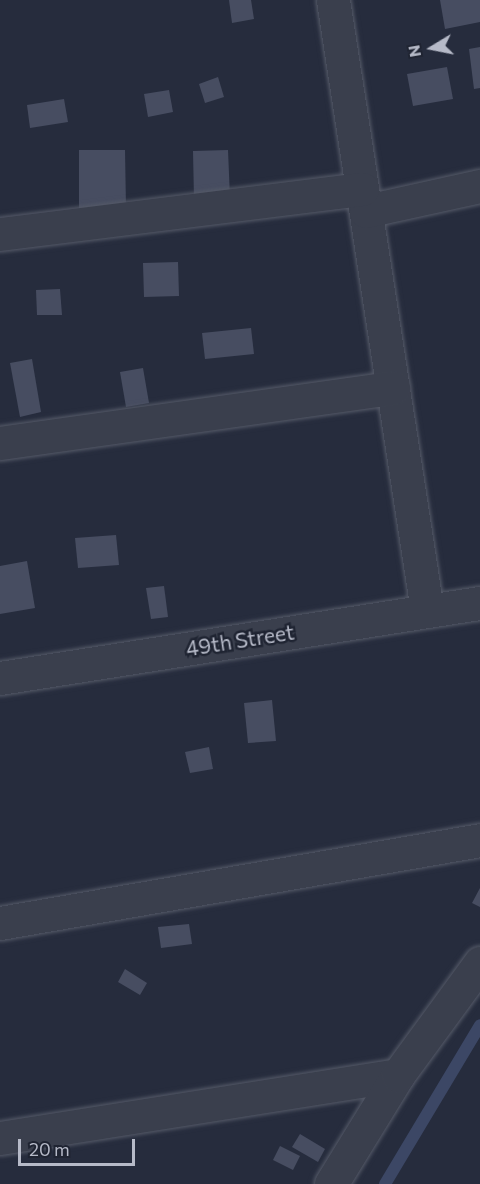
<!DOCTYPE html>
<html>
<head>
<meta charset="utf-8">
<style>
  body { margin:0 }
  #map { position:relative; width:480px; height:1184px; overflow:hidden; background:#262c3d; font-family:Commissioner,sans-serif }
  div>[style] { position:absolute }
  .stream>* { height:12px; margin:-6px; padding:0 6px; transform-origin:6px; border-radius:6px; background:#3c4765 }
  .building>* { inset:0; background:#474d61 }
  .roads { filter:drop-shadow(0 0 2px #555a68) drop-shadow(0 0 2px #555a68) }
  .street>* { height:33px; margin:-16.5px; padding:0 16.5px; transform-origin:16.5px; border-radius:16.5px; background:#3a3f4d }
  span { translate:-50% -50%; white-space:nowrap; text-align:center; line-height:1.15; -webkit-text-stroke:5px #1f2432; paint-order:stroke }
  .street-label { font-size:21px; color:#b6bac8 }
  .north { position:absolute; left:402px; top:18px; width:60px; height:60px; -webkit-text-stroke:4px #1f2432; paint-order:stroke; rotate:260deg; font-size:16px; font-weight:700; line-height:24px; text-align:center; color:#b6bac8 }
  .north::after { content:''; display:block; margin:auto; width:21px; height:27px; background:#b6bac8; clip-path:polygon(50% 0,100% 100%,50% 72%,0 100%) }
  .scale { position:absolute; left:18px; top:1139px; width:117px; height:27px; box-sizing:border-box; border:3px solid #b6bac8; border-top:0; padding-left:8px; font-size:18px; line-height:21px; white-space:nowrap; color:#b6bac8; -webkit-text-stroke:4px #1f2432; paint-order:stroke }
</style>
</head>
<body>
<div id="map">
  <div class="stream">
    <div style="left:385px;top:1184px;width:185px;rotate:-59.1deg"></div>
  </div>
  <div class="building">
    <div style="clip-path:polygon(229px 0,251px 0,254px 19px,232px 23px)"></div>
    <div style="clip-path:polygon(440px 0,480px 0,480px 22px,445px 29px)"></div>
    <div style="clip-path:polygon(480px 47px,480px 88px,474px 89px,469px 49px)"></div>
    <div style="clip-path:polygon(447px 67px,453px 99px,413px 106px,407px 74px)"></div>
    <div style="clip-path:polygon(218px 77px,224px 97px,205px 103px,199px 84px)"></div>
    <div style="clip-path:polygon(169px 90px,173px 112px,148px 117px,144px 94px)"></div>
    <div style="clip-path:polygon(64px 99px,68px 122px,30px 128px,27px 105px)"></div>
    <div style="clip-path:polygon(79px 150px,125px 150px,126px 208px,79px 209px)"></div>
    <div style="clip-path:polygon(228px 150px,230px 198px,194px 199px,193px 151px)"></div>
    <div style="clip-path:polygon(178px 262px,179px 296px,144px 297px,143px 263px)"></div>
    <div style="clip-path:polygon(60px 289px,62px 315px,37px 315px,36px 290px)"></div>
    <div style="clip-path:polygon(251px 328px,254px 354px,205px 359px,202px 333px)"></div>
    <div style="clip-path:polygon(32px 359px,41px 412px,20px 417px,10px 363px)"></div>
    <div style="clip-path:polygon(143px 368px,149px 403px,126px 407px,120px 372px)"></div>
    <div style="clip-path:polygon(116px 535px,119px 565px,78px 568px,75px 538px)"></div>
    <div style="clip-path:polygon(27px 561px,35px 608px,0 614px,0 566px)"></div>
    <div style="clip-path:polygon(164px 586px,168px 617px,151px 619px,146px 588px)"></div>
    <div style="clip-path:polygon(272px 700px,276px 741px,248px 743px,244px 703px)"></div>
    <div style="clip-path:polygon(209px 747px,213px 769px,190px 773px,185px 752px)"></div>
    <div style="clip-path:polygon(480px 888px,480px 907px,472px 903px)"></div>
    <div style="clip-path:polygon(189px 924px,192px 944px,161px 948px,158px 927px)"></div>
    <div style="clip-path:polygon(125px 969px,147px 983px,140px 995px,118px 982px)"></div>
    <div style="clip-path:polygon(300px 1134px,325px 1149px,318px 1162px,292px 1147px)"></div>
    <div style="clip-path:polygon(280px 1146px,300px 1156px,293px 1170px,273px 1160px)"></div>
  </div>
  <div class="roads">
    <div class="street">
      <div style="left:333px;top:0;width:617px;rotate:81.24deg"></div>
      <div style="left:366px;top:211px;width:117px;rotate:-12.4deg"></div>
      <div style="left:0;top:234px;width:365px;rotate:-7.1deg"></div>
      <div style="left:0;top:443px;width:397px;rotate:-8deg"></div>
      <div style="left:0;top:678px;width:486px;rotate:-8.9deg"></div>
      <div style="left:0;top:923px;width:487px;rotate:-9.8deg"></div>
      <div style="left:0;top:1138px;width:403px;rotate:-9deg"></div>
      <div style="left:331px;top:1184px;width:128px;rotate:-58.4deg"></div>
      <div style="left:398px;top:1075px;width:139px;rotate:-53.8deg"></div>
    </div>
  </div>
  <div class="street-label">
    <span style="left:240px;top:640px;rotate:-9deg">49th Street</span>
  </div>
  <div class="north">N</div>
  <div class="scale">20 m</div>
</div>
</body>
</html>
